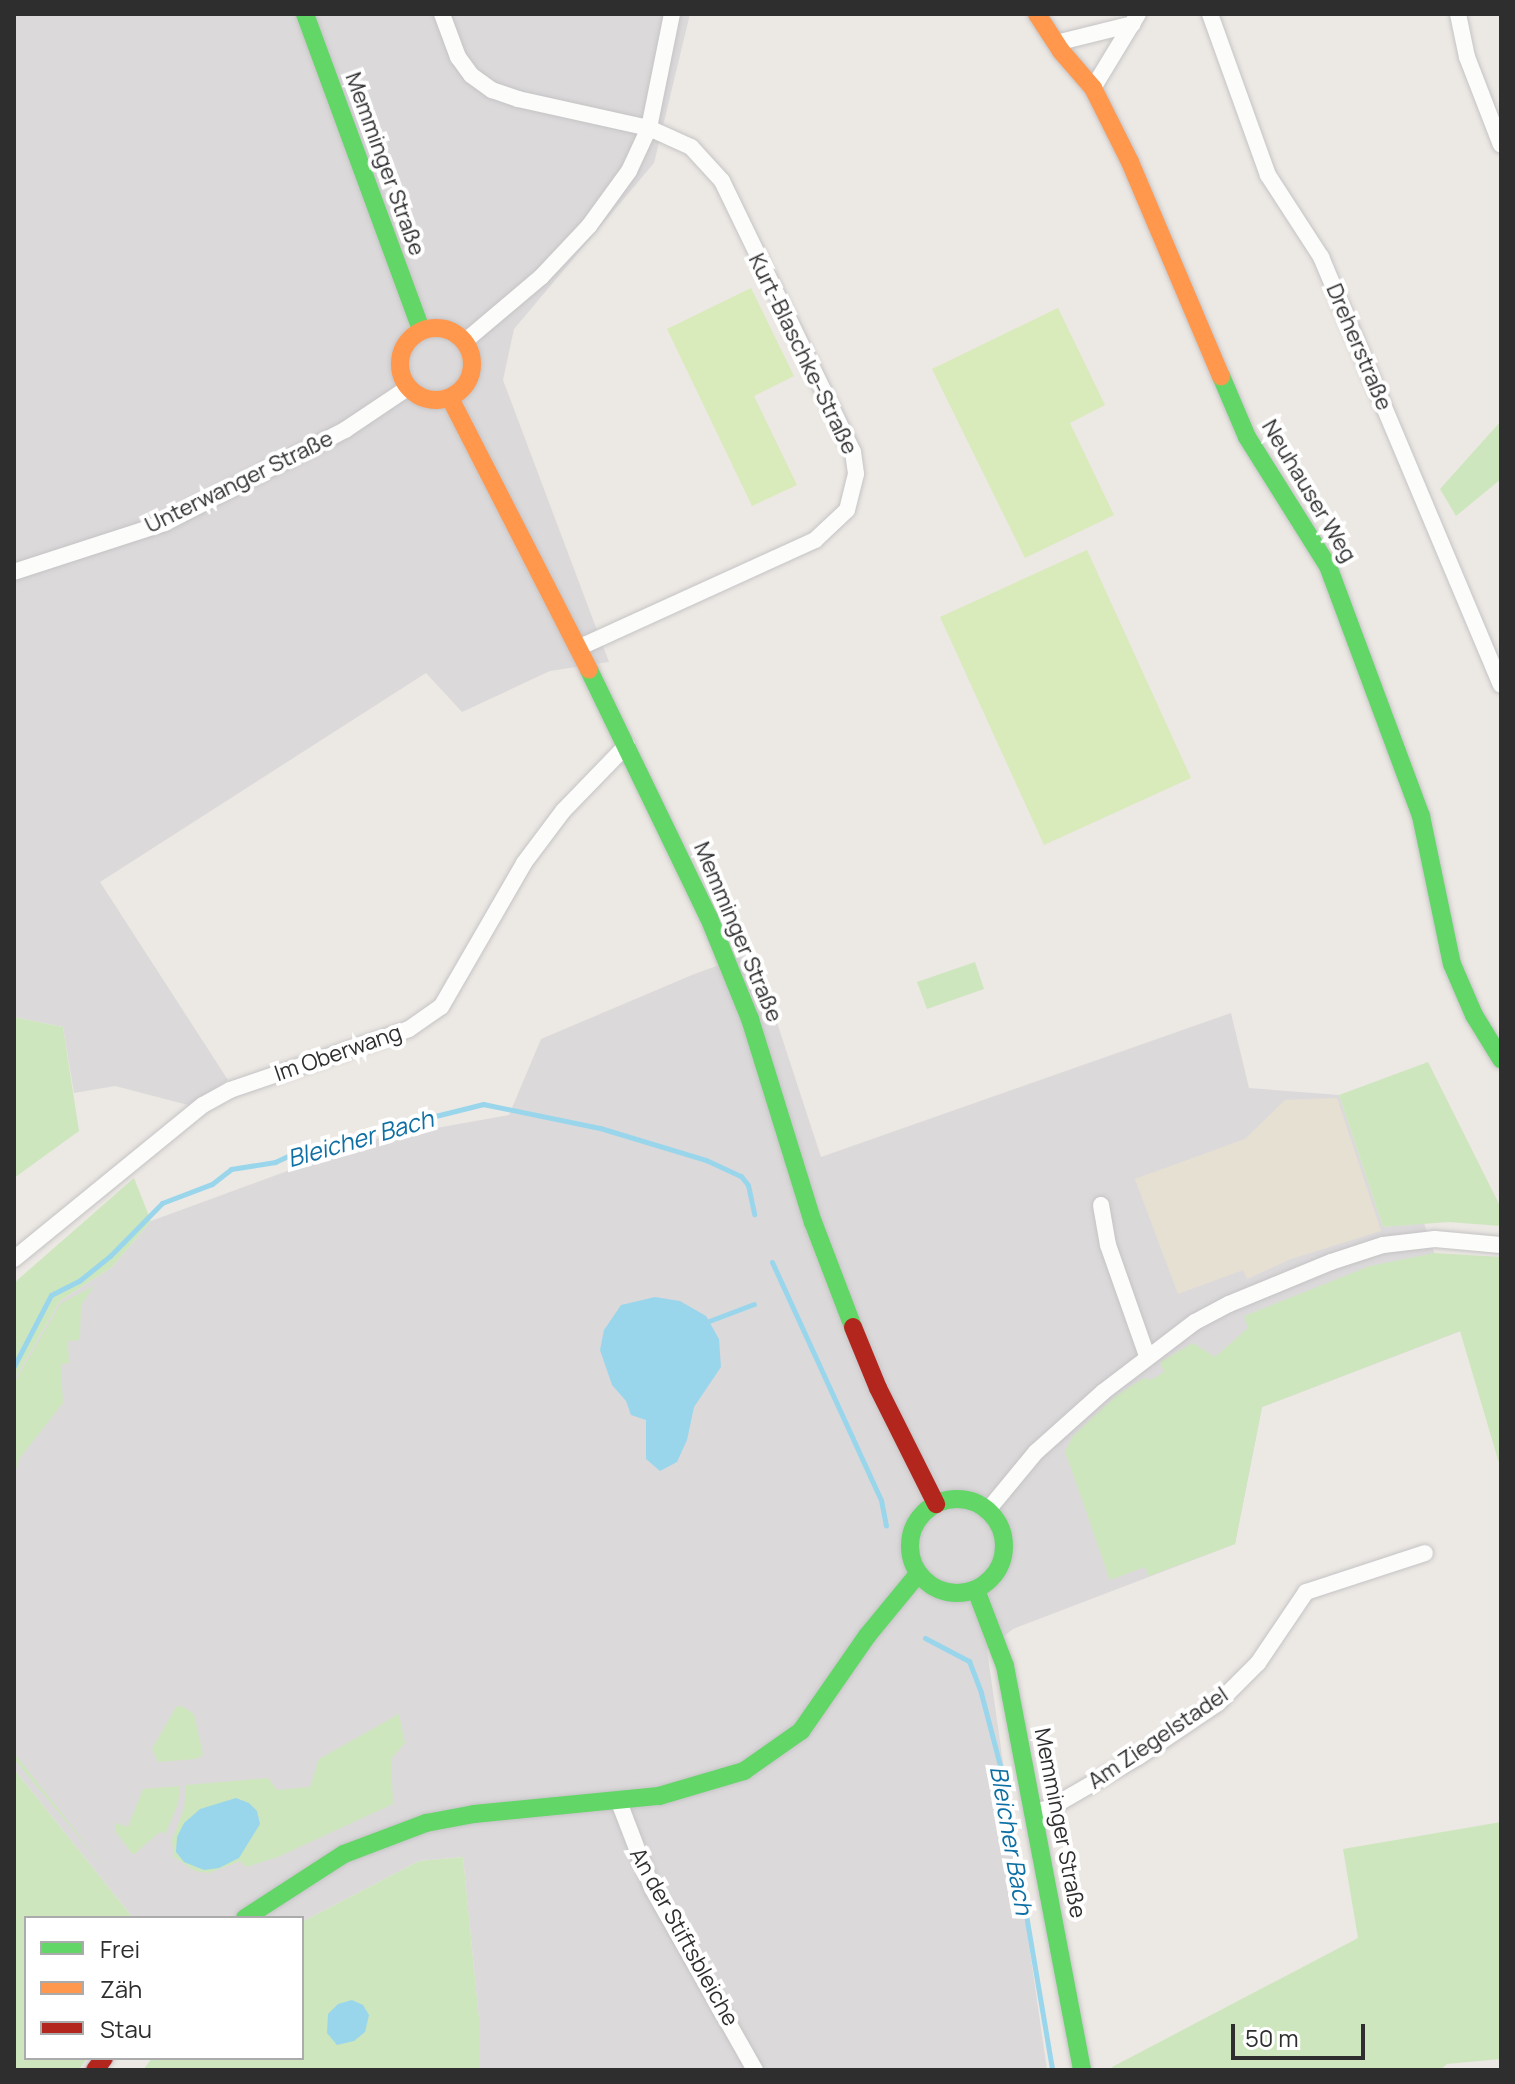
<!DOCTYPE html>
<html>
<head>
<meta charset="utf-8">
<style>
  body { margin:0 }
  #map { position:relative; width:1515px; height:2084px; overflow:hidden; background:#ece8e4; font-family:Manrope,sans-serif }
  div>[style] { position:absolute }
  .industrial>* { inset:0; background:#dcd9db }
  .education>* { inset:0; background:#e6e0d3 }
  .green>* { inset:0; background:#cee6be }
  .pitch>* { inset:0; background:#d9eabb }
  .water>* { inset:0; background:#99d6ec }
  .stream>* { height:5px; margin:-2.5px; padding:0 2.5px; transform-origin:2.5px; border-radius:2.5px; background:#99d6ec }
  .roads { filter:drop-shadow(0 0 2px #c5c4c5) drop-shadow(0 0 2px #c5c4c5) }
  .street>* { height:16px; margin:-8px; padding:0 8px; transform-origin:8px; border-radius:8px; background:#fcfcfb }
  .fast>* { height:18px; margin:-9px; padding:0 9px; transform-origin:9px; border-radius:9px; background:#63d668 }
  .fast>.ring { margin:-9px; padding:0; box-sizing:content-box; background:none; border:18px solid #63d668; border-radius:50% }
  .slow>* { height:18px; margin:-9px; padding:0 9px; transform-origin:9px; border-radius:9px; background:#ff974d }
  .slow>.ring { margin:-9px; padding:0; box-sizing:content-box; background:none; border:18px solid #ff974d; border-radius:50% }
  .jam>* { height:18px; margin:-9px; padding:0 9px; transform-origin:9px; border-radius:9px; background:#b3261e }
  span { translate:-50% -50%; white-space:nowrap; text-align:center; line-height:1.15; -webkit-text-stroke:8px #fff; paint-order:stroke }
  .street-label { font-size:22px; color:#2e2e2e }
  .water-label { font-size:24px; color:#0d6fa3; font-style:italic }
  .frame { position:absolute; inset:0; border:16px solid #2e2e2e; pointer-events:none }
  .legend { position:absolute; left:24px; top:1916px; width:280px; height:144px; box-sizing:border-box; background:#fff; border:2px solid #ababab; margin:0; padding:10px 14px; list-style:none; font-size:24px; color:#2e2e2e }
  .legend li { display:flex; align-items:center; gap:16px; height:40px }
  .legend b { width:40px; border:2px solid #ababab }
  .scale { position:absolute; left:1231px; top:2024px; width:134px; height:36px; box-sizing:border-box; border:4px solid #2e2e2e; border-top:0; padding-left:10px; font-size:24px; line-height:28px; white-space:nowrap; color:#2e2e2e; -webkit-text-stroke:6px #fff; paint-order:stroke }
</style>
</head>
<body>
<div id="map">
  <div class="industrial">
    <div style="clip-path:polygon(14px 14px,690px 14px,654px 163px,514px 329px,503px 380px,609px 662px,550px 671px,462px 712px,426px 673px,100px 882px,228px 1080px,188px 1105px,115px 1086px,74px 1093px,63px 1027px,14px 1017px)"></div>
    <div style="clip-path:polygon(754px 952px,821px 1157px,1231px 1013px,1249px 1088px,1339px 1095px,1383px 1227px,1424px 1223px,1461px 1331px,1262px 1407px,1235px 1544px,1013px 1629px,987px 1650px,1047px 2070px,479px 2070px,479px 2019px,463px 1857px,419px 1861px,302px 1922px,302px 1918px,133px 1918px,14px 1769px,14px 1380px,60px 1301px,112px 1267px,151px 1221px,375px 1139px,509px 1115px,541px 1039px,692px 975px)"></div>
  </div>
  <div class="education">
    <div style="clip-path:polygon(1337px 1098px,1381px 1231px,1291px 1259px,1247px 1279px,1243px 1270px,1178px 1294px,1135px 1179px,1245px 1139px,1285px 1100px)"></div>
  </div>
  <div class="green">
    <div style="clip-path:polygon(1501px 421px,1501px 479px,1456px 516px,1440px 489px)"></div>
    <div style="clip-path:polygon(975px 962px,984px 989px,927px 1009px,917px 982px)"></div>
    <div style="clip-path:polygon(14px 1017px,63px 1027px,79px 1131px,14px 1178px)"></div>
    <div style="clip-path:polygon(1428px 1062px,1501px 1208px,1501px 1226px,1449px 1222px,1383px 1227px,1339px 1095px)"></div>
    <div style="clip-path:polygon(134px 1178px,151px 1221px,112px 1267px,60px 1301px,14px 1380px,14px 1283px)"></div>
    <div style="clip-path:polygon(1434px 1253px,1501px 1257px,1501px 1470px,1460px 1331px,1262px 1407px,1235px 1544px,1149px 1576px,1145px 1567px,1110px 1580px,1065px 1451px,1073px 1436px,1117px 1395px,1144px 1378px,1151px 1380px,1164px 1372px,1160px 1362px,1193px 1343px,1215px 1357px,1248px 1328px,1244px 1316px,1370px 1266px)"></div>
    <div style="clip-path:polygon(94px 1286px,81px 1305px,80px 1340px,68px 1341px,69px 1363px,61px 1364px,63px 1403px,19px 1459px,14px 1476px,14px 1383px,61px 1303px)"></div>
    <div style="clip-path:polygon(182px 1706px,194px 1714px,203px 1754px,197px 1759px,158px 1762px,152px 1749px,176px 1707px)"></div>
    <div style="clip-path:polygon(399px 1714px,405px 1743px,391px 1759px,393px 1804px,278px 1857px,246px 1867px,240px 1861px,209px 1873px,195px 1871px,174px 1857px,172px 1840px,184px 1809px,186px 1785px,268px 1778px,277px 1790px,310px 1787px,319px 1759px)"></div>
    <div style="clip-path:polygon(14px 1753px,110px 1874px,14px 1759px)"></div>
    <div style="clip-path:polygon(14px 1769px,133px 1918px,26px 1918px,26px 2058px,87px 2058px,79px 2070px,14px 2070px)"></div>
    <div style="clip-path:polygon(180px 1786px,178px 1804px,165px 1835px,161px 1831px,133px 1855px,115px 1831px,116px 1823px,128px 1827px,143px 1789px)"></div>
    <div style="clip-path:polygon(1501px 1822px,1501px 2059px,1447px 2064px,1440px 2070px,1113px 2070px,1112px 2067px,1358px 1938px,1343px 1849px)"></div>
    <div style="clip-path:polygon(463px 1857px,479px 2019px,479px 2070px,143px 2070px,152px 2058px,302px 2058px,302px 1922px,419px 1861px)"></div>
  </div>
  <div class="pitch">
    <div style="clip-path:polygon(751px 288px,794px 376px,754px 396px,797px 485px,752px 506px,667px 329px)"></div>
    <div style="clip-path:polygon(1058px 308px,1105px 405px,1070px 423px,1114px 515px,1025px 558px,932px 369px)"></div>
    <div style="clip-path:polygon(1087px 550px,1191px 778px,1044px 845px,940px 617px)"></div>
  </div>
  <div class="water">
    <div style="clip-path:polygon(655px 1297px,680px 1301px,706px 1316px,719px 1339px,721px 1367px,694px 1407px,687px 1440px,677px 1462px,660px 1471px,646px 1459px,646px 1420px,631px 1415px,626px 1401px,612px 1385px,600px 1350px,604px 1330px,621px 1305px)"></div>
    <div style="clip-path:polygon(236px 1798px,249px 1803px,257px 1811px,260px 1824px,239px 1858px,219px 1868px,204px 1870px,184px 1862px,176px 1852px,177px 1837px,184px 1823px,200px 1809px)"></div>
    <div style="clip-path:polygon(352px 2000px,363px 2005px,369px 2015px,365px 2032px,354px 2041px,337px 2045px,327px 2033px,328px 2014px,338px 2004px)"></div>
  </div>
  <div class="stream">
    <div style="left:772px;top:1262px;width:262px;rotate:65.4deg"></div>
    <div style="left:881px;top:1500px;width:26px;rotate:79deg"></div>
    <div style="left:709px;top:1321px;width:48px;rotate:-20.7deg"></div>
    <div style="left:14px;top:1366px;width:80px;rotate:-62.5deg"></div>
    <div style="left:51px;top:1295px;width:31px;rotate:-27deg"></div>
    <div style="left:79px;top:1281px;width:40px;rotate:-39deg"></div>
    <div style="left:110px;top:1256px;width:74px;rotate:-45.5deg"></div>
    <div style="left:162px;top:1203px;width:53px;rotate:-20.8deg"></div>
    <div style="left:212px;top:1184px;width:24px;rotate:-38deg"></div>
    <div style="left:231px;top:1169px;width:45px;rotate:-9deg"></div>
    <div style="left:275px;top:1162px;width:31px;rotate:-25deg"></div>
    <div style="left:303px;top:1149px;width:186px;rotate:-14deg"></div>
    <div style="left:483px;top:1104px;width:119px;rotate:11.6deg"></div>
    <div style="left:600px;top:1128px;width:111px;rotate:16.8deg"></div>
    <div style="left:706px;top:1160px;width:38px;rotate:25deg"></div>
    <div style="left:741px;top:1176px;width:11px;rotate:52deg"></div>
    <div style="left:748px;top:1185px;width:30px;rotate:78deg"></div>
    <div style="left:925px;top:1638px;width:50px;rotate:27.6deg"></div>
    <div style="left:969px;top:1661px;width:34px;rotate:69deg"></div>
    <div style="left:981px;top:1693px;width:83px;rotate:75.3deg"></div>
    <div style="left:1002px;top:1773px;width:301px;rotate:80.4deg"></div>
  </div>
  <div class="roads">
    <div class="street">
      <div style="left:442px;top:14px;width:46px;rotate:69.6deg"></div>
      <div style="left:458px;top:57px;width:22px;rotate:54deg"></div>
      <div style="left:471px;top:75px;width:26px;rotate:36deg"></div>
      <div style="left:492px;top:90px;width:28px;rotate:19deg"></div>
      <div style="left:518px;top:99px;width:134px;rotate:12.5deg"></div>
      <div style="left:649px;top:128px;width:46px;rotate:24.3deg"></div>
      <div style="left:691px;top:147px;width:46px;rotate:47.6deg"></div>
      <div style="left:722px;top:181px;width:301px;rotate:64.2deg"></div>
      <div style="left:853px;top:452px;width:22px;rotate:82deg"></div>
      <div style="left:856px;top:474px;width:37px;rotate:104deg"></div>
      <div style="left:847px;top:510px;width:44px;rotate:136.8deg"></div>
      <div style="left:815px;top:540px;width:260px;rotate:155.5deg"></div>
      <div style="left:1210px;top:14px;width:171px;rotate:70.2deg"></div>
      <div style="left:1268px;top:175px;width:98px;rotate:57.1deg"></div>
      <div style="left:1321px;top:257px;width:464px;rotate:67.2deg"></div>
      <div style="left:1458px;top:14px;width:44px;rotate:78.2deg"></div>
      <div style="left:1467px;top:57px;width:94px;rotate:68.9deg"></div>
      <div style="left:1056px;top:43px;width:79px;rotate:-13.9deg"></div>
      <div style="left:1093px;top:88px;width:87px;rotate:-58.7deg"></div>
      <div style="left:464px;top:342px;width:101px;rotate:-40.2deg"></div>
      <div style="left:541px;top:277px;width:70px;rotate:-46.7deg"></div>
      <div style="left:589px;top:226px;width:68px;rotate:-54deg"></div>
      <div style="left:629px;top:171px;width:47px;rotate:-65.1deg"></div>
      <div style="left:649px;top:128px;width:116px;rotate:-78.6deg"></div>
      <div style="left:14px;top:572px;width:159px;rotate:-18deg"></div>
      <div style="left:165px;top:523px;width:203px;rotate:-27.3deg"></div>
      <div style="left:345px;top:430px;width:77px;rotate:-33.9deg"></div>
      <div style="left:1101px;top:1205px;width:41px;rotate:80.1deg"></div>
      <div style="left:1108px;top:1245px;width:118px;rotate:70.6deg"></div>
      <div style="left:14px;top:1259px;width:244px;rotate:-39.2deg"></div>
      <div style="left:203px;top:1105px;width:31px;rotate:-29deg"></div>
      <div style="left:230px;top:1090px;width:189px;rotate:-18.8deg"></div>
      <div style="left:409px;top:1029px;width:39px;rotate:-35deg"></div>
      <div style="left:441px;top:1007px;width:166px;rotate:-60deg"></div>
      <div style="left:524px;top:863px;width:65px;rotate:-53.1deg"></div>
      <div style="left:563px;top:811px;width:92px;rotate:-45.9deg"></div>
      <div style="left:988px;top:1510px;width:75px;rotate:-50.4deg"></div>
      <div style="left:1036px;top:1452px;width:90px;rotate:-41.8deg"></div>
      <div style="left:1103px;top:1392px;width:116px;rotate:-37.3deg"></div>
      <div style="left:1195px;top:1322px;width:38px;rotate:-28deg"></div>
      <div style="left:1229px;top:1304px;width:110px;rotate:-22.4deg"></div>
      <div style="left:1331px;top:1262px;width:55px;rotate:-18.1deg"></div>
      <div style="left:1383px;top:1245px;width:52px;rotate:-6.6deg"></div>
      <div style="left:1435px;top:1239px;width:66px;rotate:5.2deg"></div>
      <div style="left:619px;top:1802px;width:92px;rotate:69deg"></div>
      <div style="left:652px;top:1888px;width:209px;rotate:60.5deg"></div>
      <div style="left:1034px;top:1812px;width:16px;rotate:-14deg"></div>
      <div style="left:1050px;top:1808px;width:102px;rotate:-30.1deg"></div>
      <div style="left:1138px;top:1757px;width:97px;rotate:-34deg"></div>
      <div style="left:1218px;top:1703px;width:57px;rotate:-45deg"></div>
      <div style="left:1258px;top:1663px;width:86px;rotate:-55.9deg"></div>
      <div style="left:1306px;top:1592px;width:125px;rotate:-18.1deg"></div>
    </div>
    <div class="fast">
      <div style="left:305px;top:14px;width:337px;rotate:69.8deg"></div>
      <div style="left:1221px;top:376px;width:66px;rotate:66.9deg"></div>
      <div style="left:1247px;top:437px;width:152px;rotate:57.9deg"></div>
      <div style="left:1328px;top:566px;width:267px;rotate:69.6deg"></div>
      <div style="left:1421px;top:816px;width:151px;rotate:78.2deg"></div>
      <div style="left:1452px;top:964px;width:56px;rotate:66.7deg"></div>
      <div style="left:1474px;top:1015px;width:52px;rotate:58.5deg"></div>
      <div style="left:589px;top:670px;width:276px;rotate:64.2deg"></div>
      <div style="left:709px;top:918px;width:109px;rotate:67.9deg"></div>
      <div style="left:750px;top:1019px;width:213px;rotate:72.8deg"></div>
      <div style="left:813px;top:1222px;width:112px;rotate:69.1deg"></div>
      <div class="ring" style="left:910px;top:1499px;width:76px;height:76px"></div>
      <div style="left:976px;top:1590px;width:81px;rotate:69.1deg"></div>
      <div style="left:1005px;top:1666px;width:411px;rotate:79.2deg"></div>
      <div style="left:245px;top:1918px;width:118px;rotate:-32.9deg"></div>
      <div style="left:344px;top:1854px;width:88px;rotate:-20.7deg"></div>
      <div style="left:426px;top:1823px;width:49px;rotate:-10.6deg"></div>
      <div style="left:474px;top:1814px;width:186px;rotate:-5.6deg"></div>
      <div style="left:659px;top:1796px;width:89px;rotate:-16.4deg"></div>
      <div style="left:744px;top:1771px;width:70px;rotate:-35.1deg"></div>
      <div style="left:801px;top:1731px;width:116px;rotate:-55.2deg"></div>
      <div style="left:867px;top:1636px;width:80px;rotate:-50.6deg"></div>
    </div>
    <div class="slow">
      <div style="left:1037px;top:14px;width:44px;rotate:57deg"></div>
      <div style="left:1061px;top:51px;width:49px;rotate:49.1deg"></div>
      <div style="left:1093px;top:88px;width:83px;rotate:63.4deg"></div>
      <div style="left:1130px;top:162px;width:233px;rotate:67deg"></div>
      <div class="ring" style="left:400px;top:328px;width:54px;height:54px"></div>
      <div style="left:450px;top:398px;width:305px;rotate:62.9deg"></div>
    </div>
    <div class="jam">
      <div style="left:853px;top:1327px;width:66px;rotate:67.7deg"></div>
      <div style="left:878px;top:1388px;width:130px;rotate:63.4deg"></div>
      <div style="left:95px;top:2070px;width:15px;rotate:-53deg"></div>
    </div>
  </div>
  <div class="street-label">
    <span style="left:385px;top:164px;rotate:70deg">Memminger Straße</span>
    <span style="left:1359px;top:347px;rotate:67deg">Dreherstraße</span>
    <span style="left:803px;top:354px;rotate:64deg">Kurt-Blaschke-Straße</span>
    <span style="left:239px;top:482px;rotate:-26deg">Unterwanger Straße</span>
    <span style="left:1309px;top:491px;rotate:59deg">Neuhauser Weg</span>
    <span style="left:738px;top:932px;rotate:67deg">Memminger Straße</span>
    <span style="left:338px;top:1053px;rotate:-19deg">Im Oberwang</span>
    <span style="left:1158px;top:1738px;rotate:-34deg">Am Ziegelstadel</span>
    <span style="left:1060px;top:1823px;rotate:79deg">Memminger Straße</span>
    <span style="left:684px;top:1937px;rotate:61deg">An der Stiftsbleiche</span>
  </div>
  <div class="water-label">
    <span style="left:360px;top:1138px;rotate:-16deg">Bleicher Bach</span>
    <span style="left:1012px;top:1840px;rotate:80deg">Bleicher Bach</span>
  </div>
  <div class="frame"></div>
  <ul class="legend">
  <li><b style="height:10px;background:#63d668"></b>Frei</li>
  <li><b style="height:10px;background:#ff974d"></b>Zäh</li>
  <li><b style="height:10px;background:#b3261e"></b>Stau</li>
  </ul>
  <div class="scale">50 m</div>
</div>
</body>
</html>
